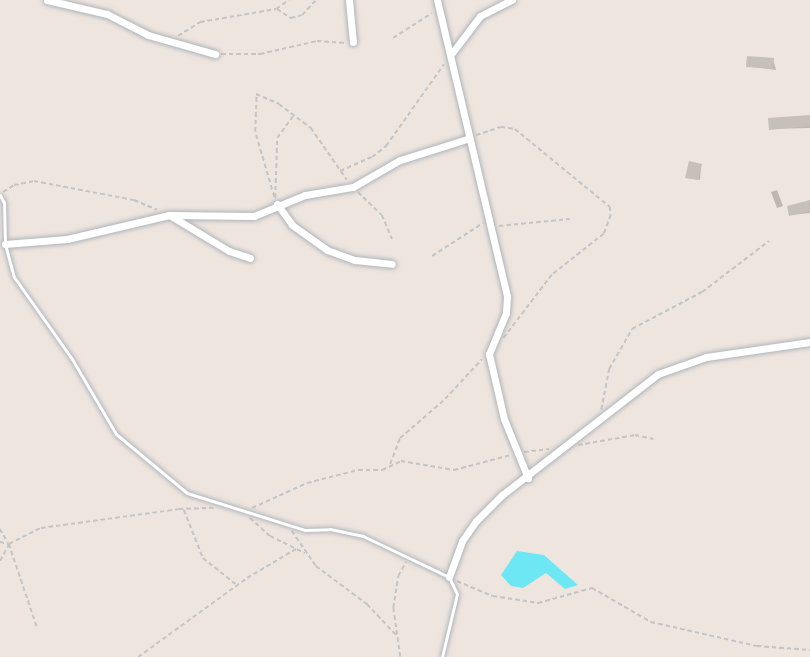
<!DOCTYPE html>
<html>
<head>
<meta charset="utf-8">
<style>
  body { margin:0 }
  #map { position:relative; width:810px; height:657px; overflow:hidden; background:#eee5de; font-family:"PT Sans",sans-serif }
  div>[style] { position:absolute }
  .water>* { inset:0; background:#6de7f4 }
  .shadow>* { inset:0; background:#0003 }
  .building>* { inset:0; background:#c6c0b9 }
  .path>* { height:1.5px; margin-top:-0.75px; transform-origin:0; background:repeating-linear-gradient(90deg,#c4c4c4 0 4.5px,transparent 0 7.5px) }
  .roads { filter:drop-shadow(0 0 2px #aeb4bc) drop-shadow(0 0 2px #aeb4bc) }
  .service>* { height:3px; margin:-1.5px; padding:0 1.5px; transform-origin:1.5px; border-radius:1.5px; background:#fff }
  .minor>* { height:7px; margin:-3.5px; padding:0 3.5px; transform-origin:3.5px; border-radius:3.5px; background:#fff }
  span { translate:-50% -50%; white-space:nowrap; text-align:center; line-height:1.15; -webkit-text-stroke:4.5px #fff; paint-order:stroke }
</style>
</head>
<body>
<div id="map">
  <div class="water">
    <div style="clip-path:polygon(517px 551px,544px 555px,578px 585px,565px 589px,546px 573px,523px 588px,511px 586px,501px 575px)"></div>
  </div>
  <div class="shadow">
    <div style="clip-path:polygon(773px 59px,776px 70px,747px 66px)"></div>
    <div style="clip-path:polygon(810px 116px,810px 128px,770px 129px)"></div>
    <div style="clip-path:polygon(701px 166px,700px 180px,689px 178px)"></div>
    <div style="clip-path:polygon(777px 190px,783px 206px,777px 208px,771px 192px)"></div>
    <div style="clip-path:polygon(810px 202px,810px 213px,791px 215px)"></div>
  </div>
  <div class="building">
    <div style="clip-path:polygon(747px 56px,774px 58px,773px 69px,746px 67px)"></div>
    <div style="clip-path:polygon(810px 115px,810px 126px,769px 130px,768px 118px)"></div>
    <div style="clip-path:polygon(689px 161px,702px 164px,698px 180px,685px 178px)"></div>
    <div style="clip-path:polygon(810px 200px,810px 211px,789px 216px,787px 206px)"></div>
  </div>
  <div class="path">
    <div style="left:277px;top:9px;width:17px;rotate:33deg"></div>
    <div style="left:291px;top:18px;width:11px;rotate:-15deg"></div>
    <div style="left:302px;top:15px;width:21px;rotate:-47deg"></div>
    <div style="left:178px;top:36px;width:26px;rotate:-32deg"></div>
    <div style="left:200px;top:22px;width:77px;rotate:-9.7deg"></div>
    <div style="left:276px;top:9px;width:16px;rotate:-35deg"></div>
    <div style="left:393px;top:38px;width:46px;rotate:-32.7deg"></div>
    <div style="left:221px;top:54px;width:39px"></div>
    <div style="left:260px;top:54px;width:58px;rotate:-12.8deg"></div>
    <div style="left:317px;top:41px;width:29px;rotate:4deg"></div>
    <div style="left:476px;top:135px;width:26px;rotate:-18deg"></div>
    <div style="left:501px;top:127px;width:14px;rotate:8deg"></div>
    <div style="left:515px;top:129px;width:123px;rotate:39.4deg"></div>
    <div style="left:610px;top:207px;width:8px;rotate:83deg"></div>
    <div style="left:611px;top:215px;width:20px;rotate:110deg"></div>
    <div style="left:604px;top:234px;width:66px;rotate:141.7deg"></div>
    <div style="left:552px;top:275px;width:81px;rotate:127.4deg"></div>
    <div style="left:340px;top:171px;width:35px;rotate:-24deg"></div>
    <div style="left:372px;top:157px;width:18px;rotate:-38deg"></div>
    <div style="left:386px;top:146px;width:100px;rotate:-54.7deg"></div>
    <div style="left:3px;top:192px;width:13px;rotate:-32deg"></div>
    <div style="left:14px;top:185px;width:20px;rotate:-11deg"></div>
    <div style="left:34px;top:181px;width:102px;rotate:10.8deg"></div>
    <div style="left:134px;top:200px;width:25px;rotate:23deg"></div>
    <div style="left:358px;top:192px;width:33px;rotate:44deg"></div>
    <div style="left:382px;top:215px;width:26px;rotate:67deg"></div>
    <div style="left:274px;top:197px;width:68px;rotate:-106.3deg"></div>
    <div style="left:255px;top:132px;width:38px;rotate:-88deg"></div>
    <div style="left:256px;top:94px;width:25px;rotate:23deg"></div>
    <div style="left:279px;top:104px;width:40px;rotate:37deg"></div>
    <div style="left:311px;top:128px;width:63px;rotate:55.3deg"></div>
    <div style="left:275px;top:198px;width:60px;rotate:-88.1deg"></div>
    <div style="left:277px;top:138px;width:27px;rotate:-54deg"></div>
    <div style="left:499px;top:226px;width:71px;rotate:-5.6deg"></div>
    <div style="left:432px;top:256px;width:61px;rotate:-32.9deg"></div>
    <div style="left:601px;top:410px;width:42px;rotate:-79deg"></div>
    <div style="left:609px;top:369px;width:46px;rotate:-60.1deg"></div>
    <div style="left:632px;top:329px;width:79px;rotate:-27.9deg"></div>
    <div style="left:702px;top:292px;width:84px;rotate:-37.3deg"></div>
    <div style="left:578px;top:445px;width:58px;rotate:-10deg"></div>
    <div style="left:635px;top:435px;width:19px;rotate:12deg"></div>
    <div style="left:524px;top:452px;width:25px;rotate:-7deg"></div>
    <div style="left:390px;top:464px;width:28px;rotate:-69deg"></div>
    <div style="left:400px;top:438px;width:60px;rotate:-40.9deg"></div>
    <div style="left:445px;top:399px;width:54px;rotate:-47.2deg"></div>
    <div style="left:252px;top:508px;width:60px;rotate:-24.4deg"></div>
    <div style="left:307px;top:483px;width:53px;rotate:-14.3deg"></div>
    <div style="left:358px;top:470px;width:24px"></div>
    <div style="left:382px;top:470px;width:21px;rotate:-25deg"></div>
    <div style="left:401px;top:461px;width:54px;rotate:9.6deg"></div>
    <div style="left:454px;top:470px;width:59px;rotate:-14.7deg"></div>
    <div style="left:184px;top:510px;width:52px;rotate:68.4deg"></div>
    <div style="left:203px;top:558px;width:43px;rotate:38.5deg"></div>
    <div style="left:250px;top:518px;width:27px;rotate:42deg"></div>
    <div style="left:270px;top:536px;width:39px;rotate:26deg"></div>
    <div style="left:0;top:529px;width:16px;rotate:60deg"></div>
    <div style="left:292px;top:531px;width:42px;rotate:55.6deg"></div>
    <div style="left:316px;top:566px;width:64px;rotate:36.7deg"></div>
    <div style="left:367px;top:604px;width:44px;rotate:46.8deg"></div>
    <div style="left:0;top:542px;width:9px;rotate:13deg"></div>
    <div style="left:9px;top:544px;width:88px;rotate:71.4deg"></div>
    <div style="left:0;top:561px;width:19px;rotate:-62deg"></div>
    <div style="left:9px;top:544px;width:36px;rotate:-27deg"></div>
    <div style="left:41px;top:528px;width:139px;rotate:-7.8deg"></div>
    <div style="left:179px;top:509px;width:36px;rotate:-2deg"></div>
    <div style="left:457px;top:581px;width:39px;rotate:23deg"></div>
    <div style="left:493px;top:596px;width:46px;rotate:8.8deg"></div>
    <div style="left:538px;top:603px;width:56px;rotate:-15.5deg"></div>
    <div style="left:592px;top:588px;width:68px;rotate:30deg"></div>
    <div style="left:651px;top:622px;width:109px;rotate:12.8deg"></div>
    <div style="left:757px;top:646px;width:53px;rotate:4.3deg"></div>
    <div style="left:138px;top:657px;width:135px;rotate:-35.9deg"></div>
    <div style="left:247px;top:578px;width:57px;rotate:-30.6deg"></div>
    <div style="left:400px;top:657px;width:49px;rotate:-98.1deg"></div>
    <div style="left:393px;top:608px;width:32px;rotate:-81deg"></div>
    <div style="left:398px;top:576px;width:16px;rotate:-60deg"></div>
  </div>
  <div class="roads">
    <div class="service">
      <div style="left:0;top:195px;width:9px;rotate:63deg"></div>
      <div style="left:4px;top:203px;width:41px;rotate:88.6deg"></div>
      <div style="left:5px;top:244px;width:34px;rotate:75deg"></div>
      <div style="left:14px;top:277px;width:100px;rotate:54.7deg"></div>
      <div style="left:72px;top:359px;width:87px;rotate:59.6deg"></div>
      <div style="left:116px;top:434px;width:92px;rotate:39.7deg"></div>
      <div style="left:187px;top:493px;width:124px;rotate:17.4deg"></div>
      <div style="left:305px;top:530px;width:25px;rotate:-2deg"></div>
      <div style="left:330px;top:529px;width:34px;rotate:12deg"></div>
      <div style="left:363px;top:536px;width:95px;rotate:25.5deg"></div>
      <div style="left:449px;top:577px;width:19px;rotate:65deg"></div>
      <div style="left:457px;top:594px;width:65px;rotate:103.4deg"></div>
    </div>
    <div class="minor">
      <div style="left:47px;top:0;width:62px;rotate:13.1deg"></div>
      <div style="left:107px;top:14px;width:46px;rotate:27.1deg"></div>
      <div style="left:148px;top:35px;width:70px;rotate:15.8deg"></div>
      <div style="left:349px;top:0;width:42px;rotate:84.6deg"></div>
      <div style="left:437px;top:0;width:305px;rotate:76.7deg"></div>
      <div style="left:507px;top:297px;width:16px;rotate:94deg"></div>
      <div style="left:506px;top:313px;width:44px;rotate:112.5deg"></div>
      <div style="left:489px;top:354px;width:67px;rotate:77deg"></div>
      <div style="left:504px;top:419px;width:64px;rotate:67.9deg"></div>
      <div style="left:452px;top:53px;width:46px;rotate:-52.9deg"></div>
      <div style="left:480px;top:16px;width:36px;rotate:-27deg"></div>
      <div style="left:277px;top:204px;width:26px;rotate:54deg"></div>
      <div style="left:292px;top:225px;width:43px;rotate:35.5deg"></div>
      <div style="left:327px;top:250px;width:30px;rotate:20deg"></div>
      <div style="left:355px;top:260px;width:37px;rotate:6deg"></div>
      <div style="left:171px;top:216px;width:68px;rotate:31.1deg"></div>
      <div style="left:229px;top:251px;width:22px;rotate:18deg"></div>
      <div style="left:5px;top:244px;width:62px;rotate:-4.6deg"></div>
      <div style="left:67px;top:239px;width:105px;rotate:-13.2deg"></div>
      <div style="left:169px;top:215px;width:85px;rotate:0.7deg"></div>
      <div style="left:254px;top:216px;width:55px;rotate:-22.4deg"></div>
      <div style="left:305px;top:195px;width:49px;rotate:-9.5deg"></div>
      <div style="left:353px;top:187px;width:54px;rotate:-29.9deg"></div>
      <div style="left:400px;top:160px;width:70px;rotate:-17.4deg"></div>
      <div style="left:449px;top:577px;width:38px;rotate:-70deg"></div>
      <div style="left:462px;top:541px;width:24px;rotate:-55deg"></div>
      <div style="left:476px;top:521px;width:37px;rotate:-45deg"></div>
      <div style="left:502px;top:495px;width:197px;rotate:-37.8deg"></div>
      <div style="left:658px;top:374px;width:51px;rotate:-19.5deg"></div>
      <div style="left:706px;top:357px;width:105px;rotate:-8.2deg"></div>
    </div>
  </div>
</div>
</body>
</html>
